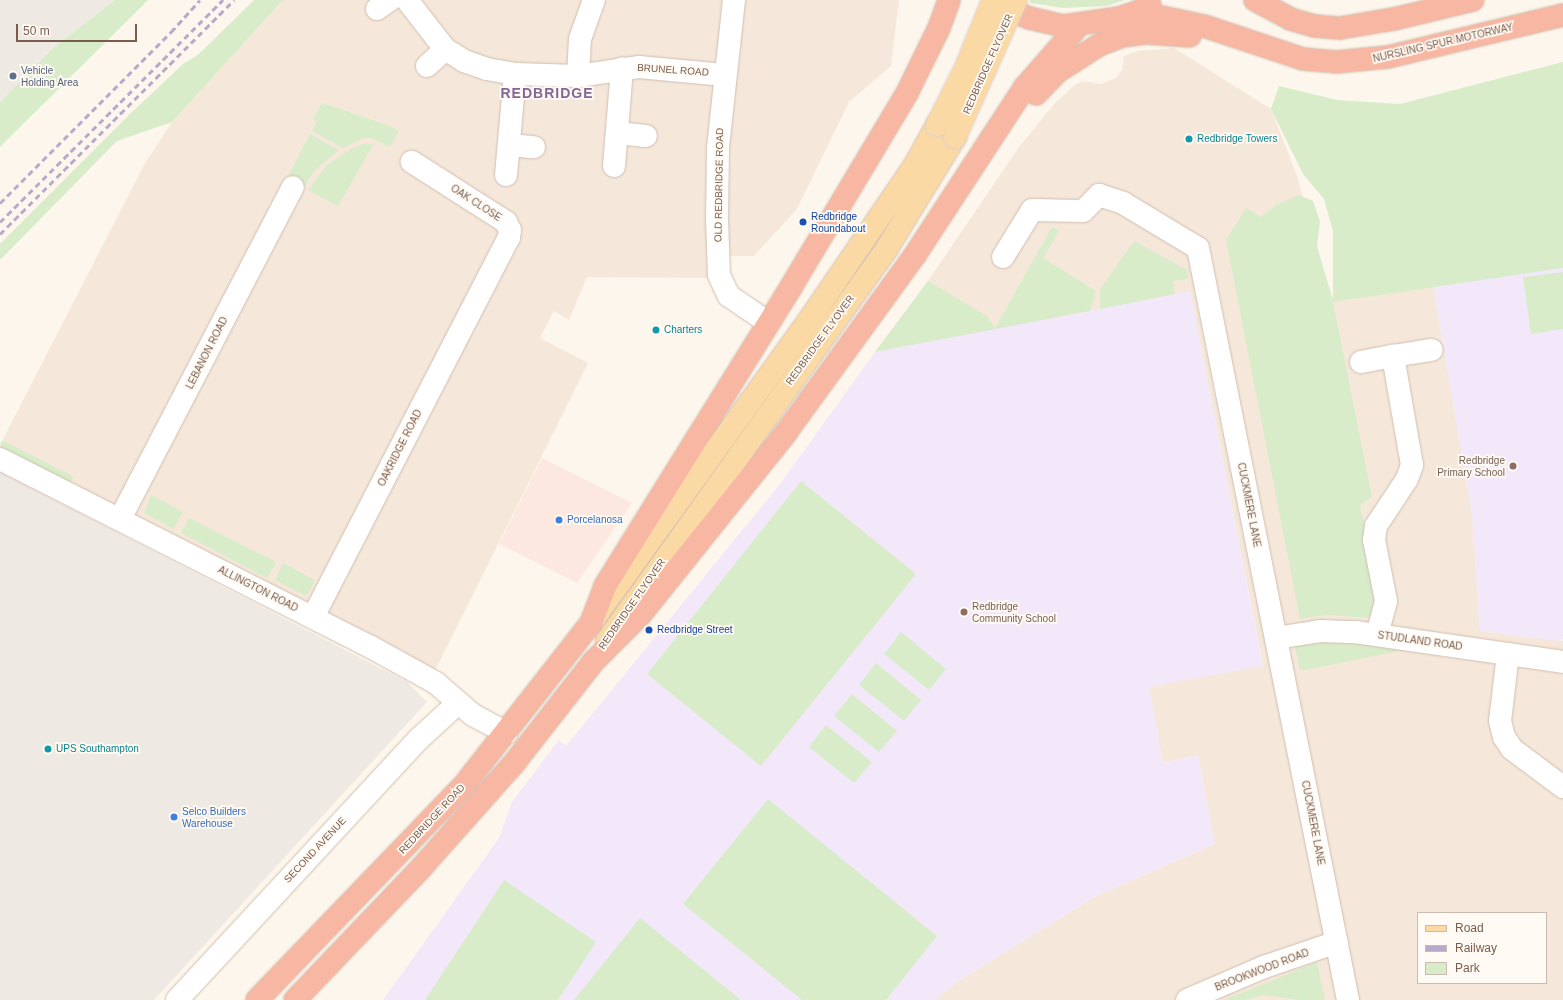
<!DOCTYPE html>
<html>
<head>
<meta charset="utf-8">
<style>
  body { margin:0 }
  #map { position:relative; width:1563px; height:1000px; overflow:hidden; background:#fdf6ec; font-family:Arial,sans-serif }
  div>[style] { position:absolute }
  .residential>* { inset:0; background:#f5e8da }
  .commercial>* { inset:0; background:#fde8e0 }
  .industrial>* { inset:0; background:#efe9e4 }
  .education>* { inset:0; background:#f3e8fa }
  .green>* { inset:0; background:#d8ecc9 }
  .roads { filter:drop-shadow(0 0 1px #d1beb0) drop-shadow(0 0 1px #d1beb0) }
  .minor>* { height:22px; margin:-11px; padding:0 11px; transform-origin:11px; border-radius:11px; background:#fff }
  .major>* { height:22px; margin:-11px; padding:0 11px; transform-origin:11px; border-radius:11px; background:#fbd9a5 }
  .highway>* { height:22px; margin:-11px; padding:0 11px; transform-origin:11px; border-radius:11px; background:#f7b7a3 }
  .rail>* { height:3px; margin-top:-1.5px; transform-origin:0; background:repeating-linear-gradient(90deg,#b9a8c9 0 6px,transparent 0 10px) }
  .bridges { filter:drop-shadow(0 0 1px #dad1cd) drop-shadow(0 0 1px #dad1cd) }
  .major-bridge>* { height:22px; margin:-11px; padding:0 11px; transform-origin:11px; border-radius:11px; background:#fbd9a5 }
  .dots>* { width:11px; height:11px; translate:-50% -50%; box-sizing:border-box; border:2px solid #fffaf3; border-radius:50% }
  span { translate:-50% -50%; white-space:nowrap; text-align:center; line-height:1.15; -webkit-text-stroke:3.5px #fffaf3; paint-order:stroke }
  .street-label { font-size:10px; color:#7a5c4d }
  .service-label { font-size:10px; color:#4e5e75 }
  .left { translate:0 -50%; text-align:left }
  .culture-label { font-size:10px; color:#0d838f }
  .transit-label { font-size:10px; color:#164399 }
  .education-label { font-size:10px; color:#785e54 }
  .right { translate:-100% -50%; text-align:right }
  .shop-label { font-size:10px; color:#366cbe }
  .district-label { font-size:14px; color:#846695; font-weight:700; letter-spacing:1px }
  .legend { position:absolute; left:1417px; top:912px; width:130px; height:72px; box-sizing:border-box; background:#fffaf3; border:1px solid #cabbb1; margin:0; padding:5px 7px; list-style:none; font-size:12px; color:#7a5c4d }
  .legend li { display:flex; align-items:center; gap:8px; height:20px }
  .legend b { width:20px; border:1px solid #cabbb1 }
  .scale { position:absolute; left:16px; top:24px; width:121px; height:18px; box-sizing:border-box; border:2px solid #7a5c4d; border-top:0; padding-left:5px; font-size:12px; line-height:14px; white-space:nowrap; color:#7a5c4d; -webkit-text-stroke:3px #fffaf3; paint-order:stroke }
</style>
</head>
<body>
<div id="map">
  <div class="residential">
    <div style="clip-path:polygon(283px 0,899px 0,891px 66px,849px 102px,797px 209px,754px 256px,709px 256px,710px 278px,587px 277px,569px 320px,554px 311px,540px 338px,588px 363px,428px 685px,0 472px,0 445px,144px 165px,172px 122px)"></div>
    <div style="clip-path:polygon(evenodd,1174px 48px,1271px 109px,1297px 176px,1333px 302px,1433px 286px,1472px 514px,1480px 631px,1563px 641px,1563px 1000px,935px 1000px,957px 982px,1094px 897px,1215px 844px,1198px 755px,1163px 763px,1149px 687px,1263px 665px,1190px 292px,875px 352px,928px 281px,1019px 147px,1055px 103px,1075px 85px,1083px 81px,1101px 84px,1116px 78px,1122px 70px,1124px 56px,1137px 51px,1174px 48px,1418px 913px,1546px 913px,1546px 983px,1418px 983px,1418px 913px)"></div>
  </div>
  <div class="commercial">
    <div style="clip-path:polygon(542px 458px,632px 503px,577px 583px,499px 544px)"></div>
  </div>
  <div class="industrial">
    <div style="clip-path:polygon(0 0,115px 0,52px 49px,0 102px)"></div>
    <div style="clip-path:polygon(0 472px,407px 682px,427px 702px,154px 1000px,0 1000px)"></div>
  </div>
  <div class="education">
    <div style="clip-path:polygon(1563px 268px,1563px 639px,1560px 641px,1480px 631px,1472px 514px,1433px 286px)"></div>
    <div style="clip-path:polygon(1190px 291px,1263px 666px,1149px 687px,1163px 763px,1198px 755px,1215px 844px,1094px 897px,957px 982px,935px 1000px,383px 1000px,499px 838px,512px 802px,559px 740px,566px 746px,780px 484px,875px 352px)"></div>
  </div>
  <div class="green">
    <div style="clip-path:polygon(115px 0,148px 0,0 147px,0 102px,52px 49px)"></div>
    <div style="clip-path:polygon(254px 0,283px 0,172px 122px,117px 141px,0 260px,0 244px,129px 115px,183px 64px,199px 54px)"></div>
    <div style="clip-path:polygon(1030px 0,1125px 0,1106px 6px,1063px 8px,1030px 3px)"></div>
    <div style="clip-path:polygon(1563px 62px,1563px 268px,1333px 302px,1372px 497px,1360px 505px,1381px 607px,1370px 618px,1326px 615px,1300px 619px,1226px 240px,1246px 208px,1261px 217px,1276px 205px,1299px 195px,1313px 201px,1320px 221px,1317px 247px,1333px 300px,1333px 231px,1324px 199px,1303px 174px,1271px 109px,1279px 86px,1337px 100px,1400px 104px)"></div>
    <div style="clip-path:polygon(322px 103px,390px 126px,399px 131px,390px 147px,371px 138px,364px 138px,343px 148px,312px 131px,317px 122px,313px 119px)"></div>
    <div style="clip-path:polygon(310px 134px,339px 150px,314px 171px,304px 187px,287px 178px)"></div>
    <div style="clip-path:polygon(366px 143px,373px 145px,338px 206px,308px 190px,327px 165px,351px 149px)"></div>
    <div style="clip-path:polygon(1052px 227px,1059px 231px,1043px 258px,1096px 291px,1090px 311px,875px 352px,928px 281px,987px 316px,995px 328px)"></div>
    <div style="clip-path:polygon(1134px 241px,1187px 270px,1188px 279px,1173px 281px,1175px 294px,1100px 309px,1100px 289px)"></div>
    <div style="clip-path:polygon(1563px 272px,1563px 329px,1531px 334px,1523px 277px)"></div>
    <div style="clip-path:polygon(2px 440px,74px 477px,68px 485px,0 451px)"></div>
    <div style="clip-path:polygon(801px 481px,916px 574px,761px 766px,647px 674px)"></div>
    <div style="clip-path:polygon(151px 495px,183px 512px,173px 529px,144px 513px)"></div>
    <div style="clip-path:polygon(189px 518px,276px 562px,267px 578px,181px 533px)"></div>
    <div style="clip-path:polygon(283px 563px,315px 580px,308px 594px,304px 595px,275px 580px)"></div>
    <div style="clip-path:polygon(901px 632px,946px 669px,929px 690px,884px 654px)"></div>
    <div style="clip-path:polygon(1321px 639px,1409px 649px,1300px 671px,1294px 642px)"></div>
    <div style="clip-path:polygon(876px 663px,921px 700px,904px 721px,859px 685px)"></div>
    <div style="clip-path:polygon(852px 694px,897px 731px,879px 752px,834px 716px)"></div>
    <div style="clip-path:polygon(826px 725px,872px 762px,854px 783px,809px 747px)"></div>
    <div style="clip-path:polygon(768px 799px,937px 936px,886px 1000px,802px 1000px,683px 904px)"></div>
    <div style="clip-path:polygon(504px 880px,596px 942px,558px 1000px,425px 1000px)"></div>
    <div style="clip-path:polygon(640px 918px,741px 1000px,574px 1000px)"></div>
    <div style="clip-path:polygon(1317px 962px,1325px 1000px,1299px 1000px,1264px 995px,1246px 1000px,1224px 1000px)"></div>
  </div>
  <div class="roads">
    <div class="minor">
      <div style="left:407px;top:0;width:62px;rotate:52.2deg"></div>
      <div style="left:445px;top:49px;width:22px;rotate:32deg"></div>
      <div style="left:464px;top:61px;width:24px;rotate:19deg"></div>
      <div style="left:487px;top:69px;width:28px;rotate:10deg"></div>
      <div style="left:515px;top:74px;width:63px;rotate:1.8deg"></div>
      <div style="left:578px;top:76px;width:62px;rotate:-8.4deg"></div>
      <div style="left:639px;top:67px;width:86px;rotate:5.3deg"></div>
      <div style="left:734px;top:0;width:149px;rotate:96.2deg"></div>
      <div style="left:718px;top:148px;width:71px;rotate:90.8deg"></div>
      <div style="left:717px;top:219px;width:56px;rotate:88deg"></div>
      <div style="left:719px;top:275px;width:23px;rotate:65deg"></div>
      <div style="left:729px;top:296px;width:48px;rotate:34deg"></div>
      <div style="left:377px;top:9px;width:16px;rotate:-35deg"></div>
      <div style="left:427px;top:66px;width:25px;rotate:-43deg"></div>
      <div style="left:578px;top:76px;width:37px;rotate:-87deg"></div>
      <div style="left:580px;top:39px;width:41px;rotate:-70.3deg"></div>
      <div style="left:617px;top:133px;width:29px;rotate:6deg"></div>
      <div style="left:509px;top:145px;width:25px;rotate:5deg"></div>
      <div style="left:614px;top:166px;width:98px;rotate:-85.3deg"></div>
      <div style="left:506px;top:175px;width:101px;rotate:-84.9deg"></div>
      <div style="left:1003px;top:257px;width:55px;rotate:-58.3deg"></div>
      <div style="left:1032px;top:210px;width:51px;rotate:1.1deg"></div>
      <div style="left:1083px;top:211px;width:23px;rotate:-45deg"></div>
      <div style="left:1099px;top:195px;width:25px;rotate:18deg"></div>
      <div style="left:1123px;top:203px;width:87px;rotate:31deg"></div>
      <div style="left:1198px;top:248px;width:767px;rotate:78.72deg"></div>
      <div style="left:1361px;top:362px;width:33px;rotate:-11deg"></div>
      <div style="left:0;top:459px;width:414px;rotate:26.9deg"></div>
      <div style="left:369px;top:646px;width:77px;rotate:28.9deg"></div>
      <div style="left:436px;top:683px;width:49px;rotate:40.9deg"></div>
      <div style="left:473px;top:715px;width:38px;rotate:28deg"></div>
      <div style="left:120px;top:519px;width:374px;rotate:-62.5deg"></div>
      <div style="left:313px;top:617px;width:427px;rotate:-62.7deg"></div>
      <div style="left:509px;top:238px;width:8px;rotate:-83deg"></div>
      <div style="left:510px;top:230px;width:9px;rotate:-117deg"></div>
      <div style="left:506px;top:222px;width:112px;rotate:-147.4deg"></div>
      <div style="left:1377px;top:635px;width:35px;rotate:-75deg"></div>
      <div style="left:1386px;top:601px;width:62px;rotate:-101.1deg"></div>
      <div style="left:1374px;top:540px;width:14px;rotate:-82deg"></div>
      <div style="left:1376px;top:526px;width:56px;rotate:-56.6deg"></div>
      <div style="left:1407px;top:479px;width:15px;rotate:-70deg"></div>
      <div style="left:1412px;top:465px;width:111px;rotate:-99.9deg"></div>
      <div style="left:1393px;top:356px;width:39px;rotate:-9deg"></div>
      <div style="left:1276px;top:638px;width:46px;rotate:-8.8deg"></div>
      <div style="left:1321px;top:631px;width:34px;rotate:2deg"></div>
      <div style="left:1355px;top:632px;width:210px;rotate:8.2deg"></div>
      <div style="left:1508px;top:654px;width:67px;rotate:96.8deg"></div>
      <div style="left:1500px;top:721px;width:16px;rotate:76deg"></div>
      <div style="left:1504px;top:737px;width:14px;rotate:56deg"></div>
      <div style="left:1512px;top:749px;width:64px;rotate:36.7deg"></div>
      <div style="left:177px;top:1000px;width:357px;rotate:-47.2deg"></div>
      <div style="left:420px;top:738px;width:50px;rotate:-42.6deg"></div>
      <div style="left:1187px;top:1000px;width:84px;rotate:-23.2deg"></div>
      <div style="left:1264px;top:967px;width:77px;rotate:-18.9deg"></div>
    </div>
    <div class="major">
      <div style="left:595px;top:617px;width:367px;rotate:-54.2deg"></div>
      <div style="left:810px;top:319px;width:186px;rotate:-55.7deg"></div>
      <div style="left:915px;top:165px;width:46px;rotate:-61.2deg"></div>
      <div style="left:607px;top:641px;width:483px;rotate:-54.5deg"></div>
      <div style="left:887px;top:248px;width:130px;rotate:-58.5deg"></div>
    </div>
    <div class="highway">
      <div style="left:1255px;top:0;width:40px;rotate:28deg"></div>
      <div style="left:1290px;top:19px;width:26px;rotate:16deg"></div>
      <div style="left:1315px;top:26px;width:25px;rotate:5deg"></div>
      <div style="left:1340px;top:28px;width:55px;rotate:-9.5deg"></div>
      <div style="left:1394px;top:19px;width:81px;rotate:-13.5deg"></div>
      <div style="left:993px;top:4px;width:39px;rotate:21deg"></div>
      <div style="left:1029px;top:18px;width:36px;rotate:13deg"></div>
      <div style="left:1064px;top:26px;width:56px;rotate:-8.3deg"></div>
      <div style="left:1119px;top:18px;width:20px;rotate:-18deg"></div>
      <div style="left:1138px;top:12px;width:14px;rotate:-34deg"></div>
      <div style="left:1138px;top:12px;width:67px;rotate:12deg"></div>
      <div style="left:1204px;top:26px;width:104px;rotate:18.4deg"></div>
      <div style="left:1303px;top:59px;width:33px;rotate:5deg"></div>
      <div style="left:1336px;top:62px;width:52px;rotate:-5.5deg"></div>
      <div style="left:1388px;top:57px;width:180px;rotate:-13.5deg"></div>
      <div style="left:1036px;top:94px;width:30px;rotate:-46deg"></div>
      <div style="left:1057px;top:72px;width:50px;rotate:-32.7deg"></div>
      <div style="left:1099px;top:45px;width:25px;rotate:-21deg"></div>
      <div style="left:1122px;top:36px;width:25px;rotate:-7deg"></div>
      <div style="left:1147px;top:33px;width:43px;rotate:4deg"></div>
      <div style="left:257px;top:1000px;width:298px;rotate:-46.1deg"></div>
      <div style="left:464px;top:785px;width:206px;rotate:-51.9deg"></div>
      <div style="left:591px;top:623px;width:40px;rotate:-69deg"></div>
      <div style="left:605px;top:586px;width:352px;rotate:-58.1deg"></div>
      <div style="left:791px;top:287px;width:226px;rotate:-59.1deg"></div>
      <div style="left:907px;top:93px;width:72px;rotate:-63.8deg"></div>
      <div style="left:939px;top:28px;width:30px;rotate:-70deg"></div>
      <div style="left:295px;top:1000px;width:182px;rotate:-46.3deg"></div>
      <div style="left:421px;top:868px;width:142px;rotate:-48.4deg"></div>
      <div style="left:515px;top:762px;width:127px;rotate:-52deg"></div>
      <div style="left:593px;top:662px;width:68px;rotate:-45deg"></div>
      <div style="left:641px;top:614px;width:231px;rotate:-51.3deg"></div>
      <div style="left:785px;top:434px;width:221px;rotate:-54deg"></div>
      <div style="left:915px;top:255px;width:201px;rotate:-56.8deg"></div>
      <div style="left:1025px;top:87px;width:82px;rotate:-48.9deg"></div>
    </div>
  </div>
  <div class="rail">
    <div style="left:0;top:203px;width:242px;rotate:-45deg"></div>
    <div style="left:171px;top:32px;width:43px;rotate:-47.8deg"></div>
    <div style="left:0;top:222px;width:315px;rotate:-44.9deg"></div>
    <div style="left:0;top:234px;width:331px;rotate:-45deg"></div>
  </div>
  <div class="bridges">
    <div class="major-bridge">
      <div style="left:937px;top:125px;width:65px;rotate:-63.4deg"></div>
      <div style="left:966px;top:67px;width:72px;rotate:-68.1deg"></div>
      <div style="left:955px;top:137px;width:150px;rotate:-66deg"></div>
    </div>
  </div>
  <div class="dots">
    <div style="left:13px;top:76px;background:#5c6f8a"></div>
    <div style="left:1189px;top:139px;background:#0f9aa8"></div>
    <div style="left:803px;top:222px;background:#1a4fb4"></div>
    <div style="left:656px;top:330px;background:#0f9aa8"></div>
    <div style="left:1513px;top:466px;background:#8d6e63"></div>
    <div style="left:559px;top:520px;background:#3f7fe0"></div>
    <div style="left:964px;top:612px;background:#8d6e63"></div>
    <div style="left:649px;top:630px;background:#1a4fb4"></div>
    <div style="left:48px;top:749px;background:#0f9aa8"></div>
    <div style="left:174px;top:817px;background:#3f7fe0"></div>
  </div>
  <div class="street-label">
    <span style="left:1443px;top:43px;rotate:-13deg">NURSLING SPUR MOTORWAY</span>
    <span style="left:988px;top:64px;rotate:-66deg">REDBRIDGE FLYOVER</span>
    <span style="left:673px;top:70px;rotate:4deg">BRUNEL ROAD</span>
    <span style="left:719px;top:185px;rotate:-89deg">OLD REDBRIDGE ROAD</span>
    <span style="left:476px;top:203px;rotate:33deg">OAK CLOSE</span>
    <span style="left:820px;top:340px;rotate:-54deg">REDBRIDGE FLYOVER</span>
    <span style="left:207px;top:353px;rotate:-63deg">LEBANON ROAD</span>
    <span style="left:400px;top:448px;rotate:-63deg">OAKRIDGE ROAD</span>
    <span style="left:1249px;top:505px;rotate:79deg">CUCKMERE LANE</span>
    <span style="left:258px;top:589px;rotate:27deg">ALLINGTON ROAD</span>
    <span style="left:632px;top:604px;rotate:-55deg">REDBRIDGE FLYOVER</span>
    <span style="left:1420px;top:641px;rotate:8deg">STUDLAND ROAD</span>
    <span style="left:432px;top:819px;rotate:-47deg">REDBRIDGE ROAD</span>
    <span style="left:1313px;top:823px;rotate:79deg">CUCKMERE LANE</span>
    <span style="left:315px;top:850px;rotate:-47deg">SECOND AVENUE</span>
    <span style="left:1262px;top:970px;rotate:-21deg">BROOKWOOD ROAD</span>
  </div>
  <div class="service-label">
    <span class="left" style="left:21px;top:76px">Vehicle<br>Holding Area</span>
  </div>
  <div class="culture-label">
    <span class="left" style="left:1197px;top:139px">Redbridge Towers</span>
    <span class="left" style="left:664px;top:330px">Charters</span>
    <span class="left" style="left:56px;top:749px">UPS Southampton</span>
  </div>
  <div class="transit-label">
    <span class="left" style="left:811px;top:222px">Redbridge<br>Roundabout</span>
    <span class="left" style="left:657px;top:630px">Redbridge Street</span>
  </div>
  <div class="education-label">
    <span class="right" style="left:1505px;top:466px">Redbridge<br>Primary School</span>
    <span class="left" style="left:972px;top:612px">Redbridge<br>Community School</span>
  </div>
  <div class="shop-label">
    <span class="left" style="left:567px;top:520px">Porcelanosa</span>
    <span class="left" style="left:182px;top:817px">Selco Builders<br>Warehouse</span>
  </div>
  <div class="district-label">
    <span style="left:547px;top:93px">REDBRIDGE</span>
  </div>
  <ul class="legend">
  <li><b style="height:5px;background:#fbd9a5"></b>Road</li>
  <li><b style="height:5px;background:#b9a8c9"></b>Railway</li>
  <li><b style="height:11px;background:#d8ecc9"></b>Park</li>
  </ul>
  <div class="scale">50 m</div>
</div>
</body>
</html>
